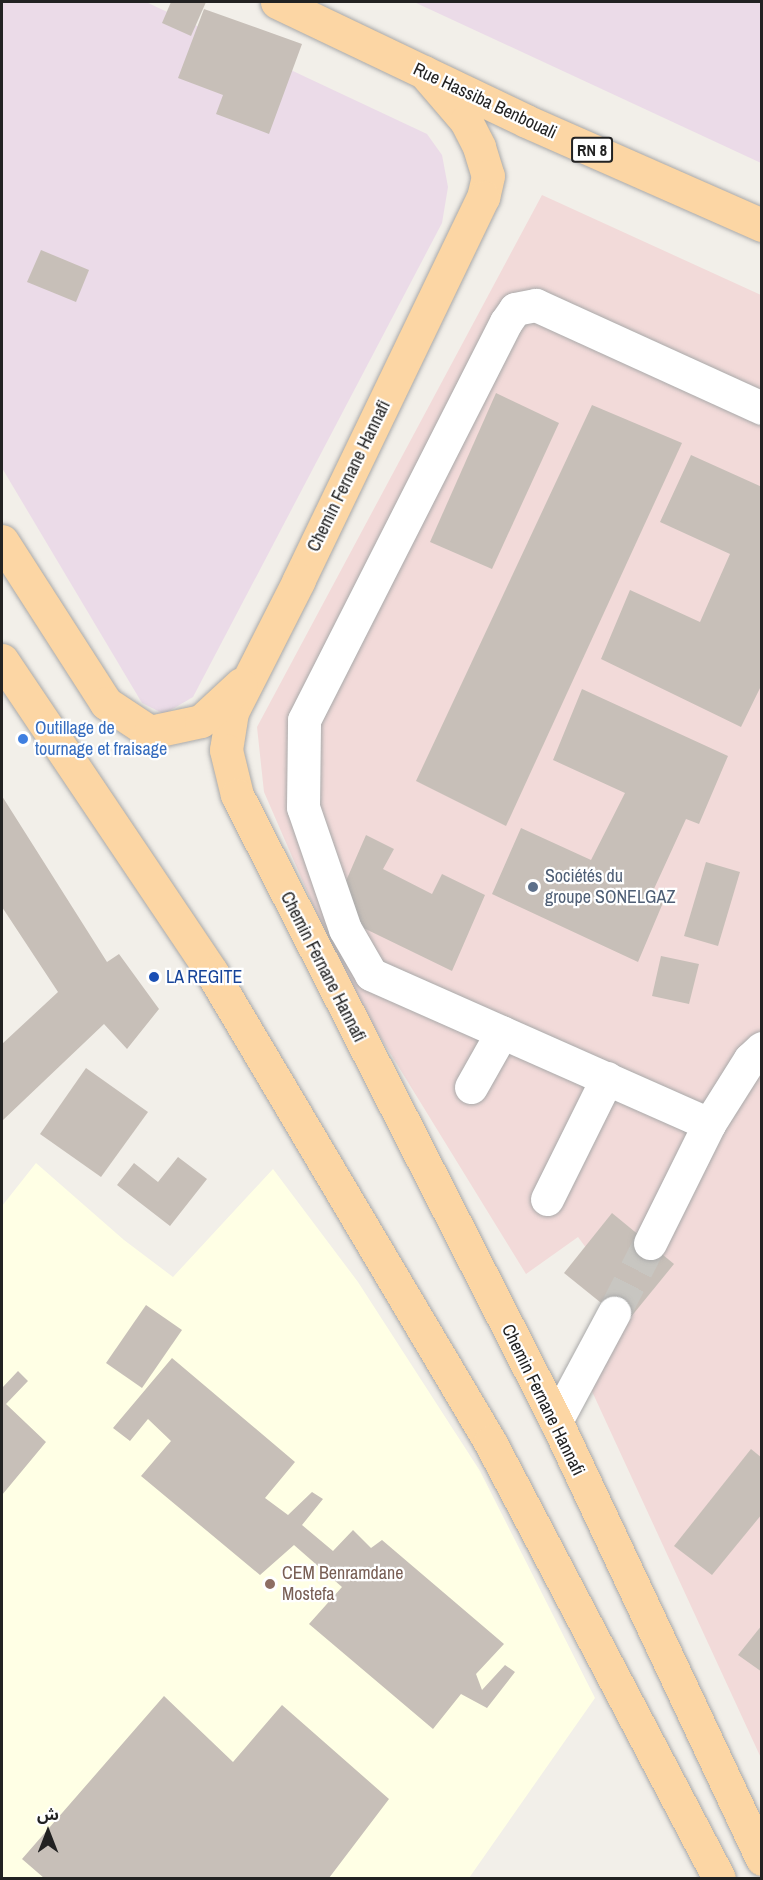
<!DOCTYPE html>
<html>
<head>
<meta charset="utf-8">
<style>
  body { margin:0 }
  #map { position:relative; width:763px; height:1880px; overflow:hidden; background:#f2efe9; font-family:"Archivo Narrow","Noto Sans Arabic",sans-serif }
  div>[style] { position:absolute }
  .commercial>* { inset:0; background:#f2dad9 }
  .industrial>* { inset:0; background:#ebdbe8 }
  .education>* { inset:0; background:#ffffe5 }
  .building>* { inset:0; background:#c7bfb8 }
  .minor-tunnel>* { height:33px; margin-top:-16.5px; transform-origin:0; background:repeating-linear-gradient(90deg,#c8c6c1 0 33px,transparent 0 49px) }
  .roads { filter:drop-shadow(0 0 2px #a9a9a9) drop-shadow(0 0 2px #a9a9a9) }
  .minor>* { height:33px; margin:-16.5px; padding:0 16.5px; transform-origin:16.5px; border-radius:16.5px; background:#fff }
  .major>* { height:33px; margin:-16.5px; padding:0 16.5px; transform-origin:16.5px; border-radius:16.5px; background:#fcd6a4 }
  .dots>* { width:16px; height:16px; translate:-50% -50%; box-sizing:border-box; border:3px solid #fff; border-radius:50% }
  span { translate:-50% -50%; white-space:nowrap; text-align:center; line-height:1.15; -webkit-text-stroke:4.5px #fff; paint-order:stroke }
  .shield-label span { padding:2px 4px; background:#fff; border:2px solid; border-radius:4px; -webkit-text-stroke-width:0 }
  .shield-label { font-size:16px; color:#222; font-weight:700 }
  .street-label { font-size:18px; color:#222 }
  .shop-label { font-size:18px; color:#366cbe }
  .left { translate:0 -50%; text-align:left }
  .service-label { font-size:18px; color:#4e5e75 }
  .transit-label { font-size:18px; color:#164399 }
  .education-label { font-size:18px; color:#785e54 }
  .frame { position:absolute; inset:0; border:3px solid #222; pointer-events:none }
  .north { position:absolute; left:18px; top:1802px; width:60px; height:60px; -webkit-text-stroke:4px #fff; paint-order:stroke; rotate:0deg; font-size:16px; font-weight:700; line-height:24px; text-align:center; color:#222 }
  .north::after { content:''; display:block; margin:auto; width:21px; height:27px; background:#222; clip-path:polygon(50% 0,100% 100%,50% 72%,0 100%) }
</style>
</head>
<body>
<div id="map">
  <div class="commercial">
    <div style="clip-path:polygon(542px 195px,761px 295px,761px 1758px,584px 1374px,633px 1311px,578px 1237px,526px 1274px,347px 983px,264px 792px,257px 727px)"></div>
  </div>
  <div class="industrial">
    <div style="clip-path:polygon(2px 2px,146px 2px,427px 134px,442px 155px,448px 187px,442px 223px,193px 697px,164px 714px,142px 703px,2px 468px)"></div>
    <div style="clip-path:polygon(414px 2px,761px 2px,761px 163px)"></div>
  </div>
  <div class="education">
    <div style="clip-path:polygon(36px 1163px,124px 1240px,173px 1277px,273px 1169px,358px 1282px,480px 1471px,595px 1698px,469px 1878px,2px 1878px,2px 1206px)"></div>
  </div>
  <div class="building">
    <div style="clip-path:polygon(171px 2px,206px 2px,191px 36px,162px 23px)"></div>
    <div style="clip-path:polygon(204px 9px,302px 44px,269px 134px,216px 114px,223px 95px,178px 78px)"></div>
    <div style="clip-path:polygon(41px 250px,89px 270px,76px 302px,27px 282px)"></div>
    <div style="clip-path:polygon(496px 393px,559px 423px,492px 569px,430px 542px)"></div>
    <div style="clip-path:polygon(592px 405px,682px 443px,506px 826px,416px 781px)"></div>
    <div style="clip-path:polygon(691px 455px,762px 487px,762px 684px,741px 727px,601px 659px,630px 590px,700px 622px,730px 554px,660px 522px)"></div>
    <div style="clip-path:polygon(582px 689px,728px 756px,699px 824px,686px 819px,653px 891px,665px 898px,638px 962px,492px 894px,521px 828px,591px 860px,625px 793px,553px 760px)"></div>
    <div style="clip-path:polygon(2px 796px,107px 962px,119px 954px,159px 1009px,127px 1049px,104px 1024px,2px 1121px,2px 1044px,58px 992px,2px 907px)"></div>
    <div style="clip-path:polygon(366px 835px,394px 849px,383px 869px,432px 894px,442px 874px,485px 895px,452px 971px,345px 919px,339px 897px)"></div>
    <div style="clip-path:polygon(706px 862px,740px 872px,718px 946px,684px 936px)"></div>
    <div style="clip-path:polygon(661px 956px,699px 964px,689px 1004px,652px 996px)"></div>
    <div style="clip-path:polygon(86px 1068px,148px 1112px,101px 1177px,40px 1134px)"></div>
    <div style="clip-path:polygon(178px 1157px,207px 1179px,170px 1226px,117px 1185px,134px 1163px,158px 1182px)"></div>
    <div style="clip-path:polygon(612px 1213px,674px 1264px,626px 1323px,564px 1273px)"></div>
    <div style="clip-path:polygon(146px 1305px,182px 1330px,142px 1388px,106px 1363px)"></div>
    <div style="clip-path:polygon(172px 1358px,295px 1462px,265px 1498px,288px 1515px,312px 1492px,323px 1499px,302px 1525px,333px 1551px,353px 1530px,371px 1548px,382px 1540px,504px 1644px,476px 1674px,482px 1690px,505px 1665px,515px 1672px,487px 1708px,461px 1694px,433px 1729px,309px 1624px,342px 1587px,294px 1545px,260px 1575px,141px 1476px,171px 1441px,148px 1419px,130px 1441px,113px 1428px)"></div>
    <div style="clip-path:polygon(18px 1371px,28px 1381px,6px 1404px,46px 1442px,2px 1495px,2px 1388px)"></div>
    <div style="clip-path:polygon(751px 1449px,762px 1458px,762px 1514px,712px 1575px,674px 1546px)"></div>
    <div style="clip-path:polygon(762px 1625px,762px 1672px,738px 1655px)"></div>
    <div style="clip-path:polygon(164px 1696px,233px 1762px,282px 1705px,389px 1799px,329px 1878px,44px 1878px,22px 1859px)"></div>
  </div>
  <div class="minor-tunnel">
    <div style="left:614px;top:1313px;width:79px;rotate:-62.8deg"></div>
  </div>
  <div class="roads">
    <div class="minor">
      <div style="left:471px;top:1087px;width:63px;rotate:-60.6deg"></div>
      <div style="left:709px;top:1124px;width:370px;rotate:-156.1deg"></div>
      <div style="left:371px;top:974px;width:52px;rotate:-120deg"></div>
      <div style="left:345px;top:929px;width:129px;rotate:-109deg"></div>
      <div style="left:303px;top:807px;width:87px;rotate:-89.3deg"></div>
      <div style="left:304px;top:720px;width:446px;rotate:-63.1deg"></div>
      <div style="left:506px;top:322px;width:16px;rotate:-55deg"></div>
      <div style="left:515px;top:309px;width:21px;rotate:-11deg"></div>
      <div style="left:536px;top:305px;width:248px;rotate:24.5deg"></div>
      <div style="left:547px;top:1199px;width:135px;rotate:-63.6deg"></div>
      <div style="left:650px;top:1243px;width:133px;rotate:-63.6deg"></div>
      <div style="left:709px;top:1124px;width:77px;rotate:-57.8deg"></div>
      <div style="left:750px;top:1059px;width:16px;rotate:-43deg"></div>
      <div style="left:556px;top:1421px;width:123px;rotate:-61.8deg"></div>
    </div>
    <div class="major">
      <div style="left:277px;top:2px;width:276px;rotate:25.5deg"></div>
      <div style="left:526px;top:121px;width:258px;rotate:23.8deg"></div>
      <div style="left:424px;top:72px;width:65px;rotate:49.4deg"></div>
      <div style="left:466px;top:121px;width:29px;rotate:63deg"></div>
      <div style="left:479px;top:147px;width:30px;rotate:73deg"></div>
      <div style="left:488px;top:176px;width:22px;rotate:103deg"></div>
      <div style="left:483px;top:197px;width:425px;rotate:115.7deg"></div>
      <div style="left:299px;top:580px;width:148px;rotate:116.9deg"></div>
      <div style="left:232px;top:712px;width:38px;rotate:99deg"></div>
      <div style="left:226px;top:750px;width:46px;rotate:76.3deg"></div>
      <div style="left:237px;top:795px;width:703px;rotate:63deg"></div>
      <div style="left:556px;top:1421px;width:484px;rotate:64.8deg"></div>
      <div style="left:2px;top:541px;width:193px;rotate:57.3deg"></div>
      <div style="left:106px;top:703px;width:53px;rotate:33.4deg"></div>
      <div style="left:150px;top:732px;width:52px;rotate:-12.2deg"></div>
      <div style="left:201px;top:721px;width:54px;rotate:-42.8deg"></div>
      <div style="left:2px;top:660px;width:377px;rotate:56.1deg"></div>
      <div style="left:212px;top:973px;width:545px;rotate:59.34deg"></div>
      <div style="left:490px;top:1442px;width:492px;rotate:62.3deg"></div>
    </div>
  </div>
  <div class="dots">
    <div style="left:23px;top:739px;background:#3f7fe0"></div>
    <div style="left:533px;top:887px;background:#5c6f8a"></div>
    <div style="left:154px;top:977px;background:#1a4fb4"></div>
    <div style="left:270px;top:1584px;background:#8d6e63"></div>
  </div>
  <div class="shield-label">
    <span style="left:592px;top:150px">RN 8</span>
  </div>
  <div class="street-label">
    <span style="left:485px;top:101px;rotate:25deg">Rue Hassiba Benbouali</span>
    <span style="left:349px;top:476px;rotate:-64deg">Chemin Fernane Hannafi</span>
    <span style="left:323px;top:967px;rotate:63deg">Chemin Fernane Hannafi</span>
    <span style="left:543px;top:1400px;rotate:64deg">Chemin Fernane Hannafi</span>
  </div>
  <div class="shop-label">
    <span class="left" style="left:35px;top:739px">Outillage de<br>tournage et fraisage</span>
  </div>
  <div class="service-label">
    <span class="left" style="left:545px;top:887px">Sociétés du<br>groupe SONELGAZ</span>
  </div>
  <div class="transit-label">
    <span class="left" style="left:166px;top:977px">LA REGITE</span>
  </div>
  <div class="education-label">
    <span class="left" style="left:282px;top:1584px">CEM Benramdane<br>Mostefa</span>
  </div>
  <div class="frame"></div>
  <div class="north">ش</div>
</div>
</body>
</html>
